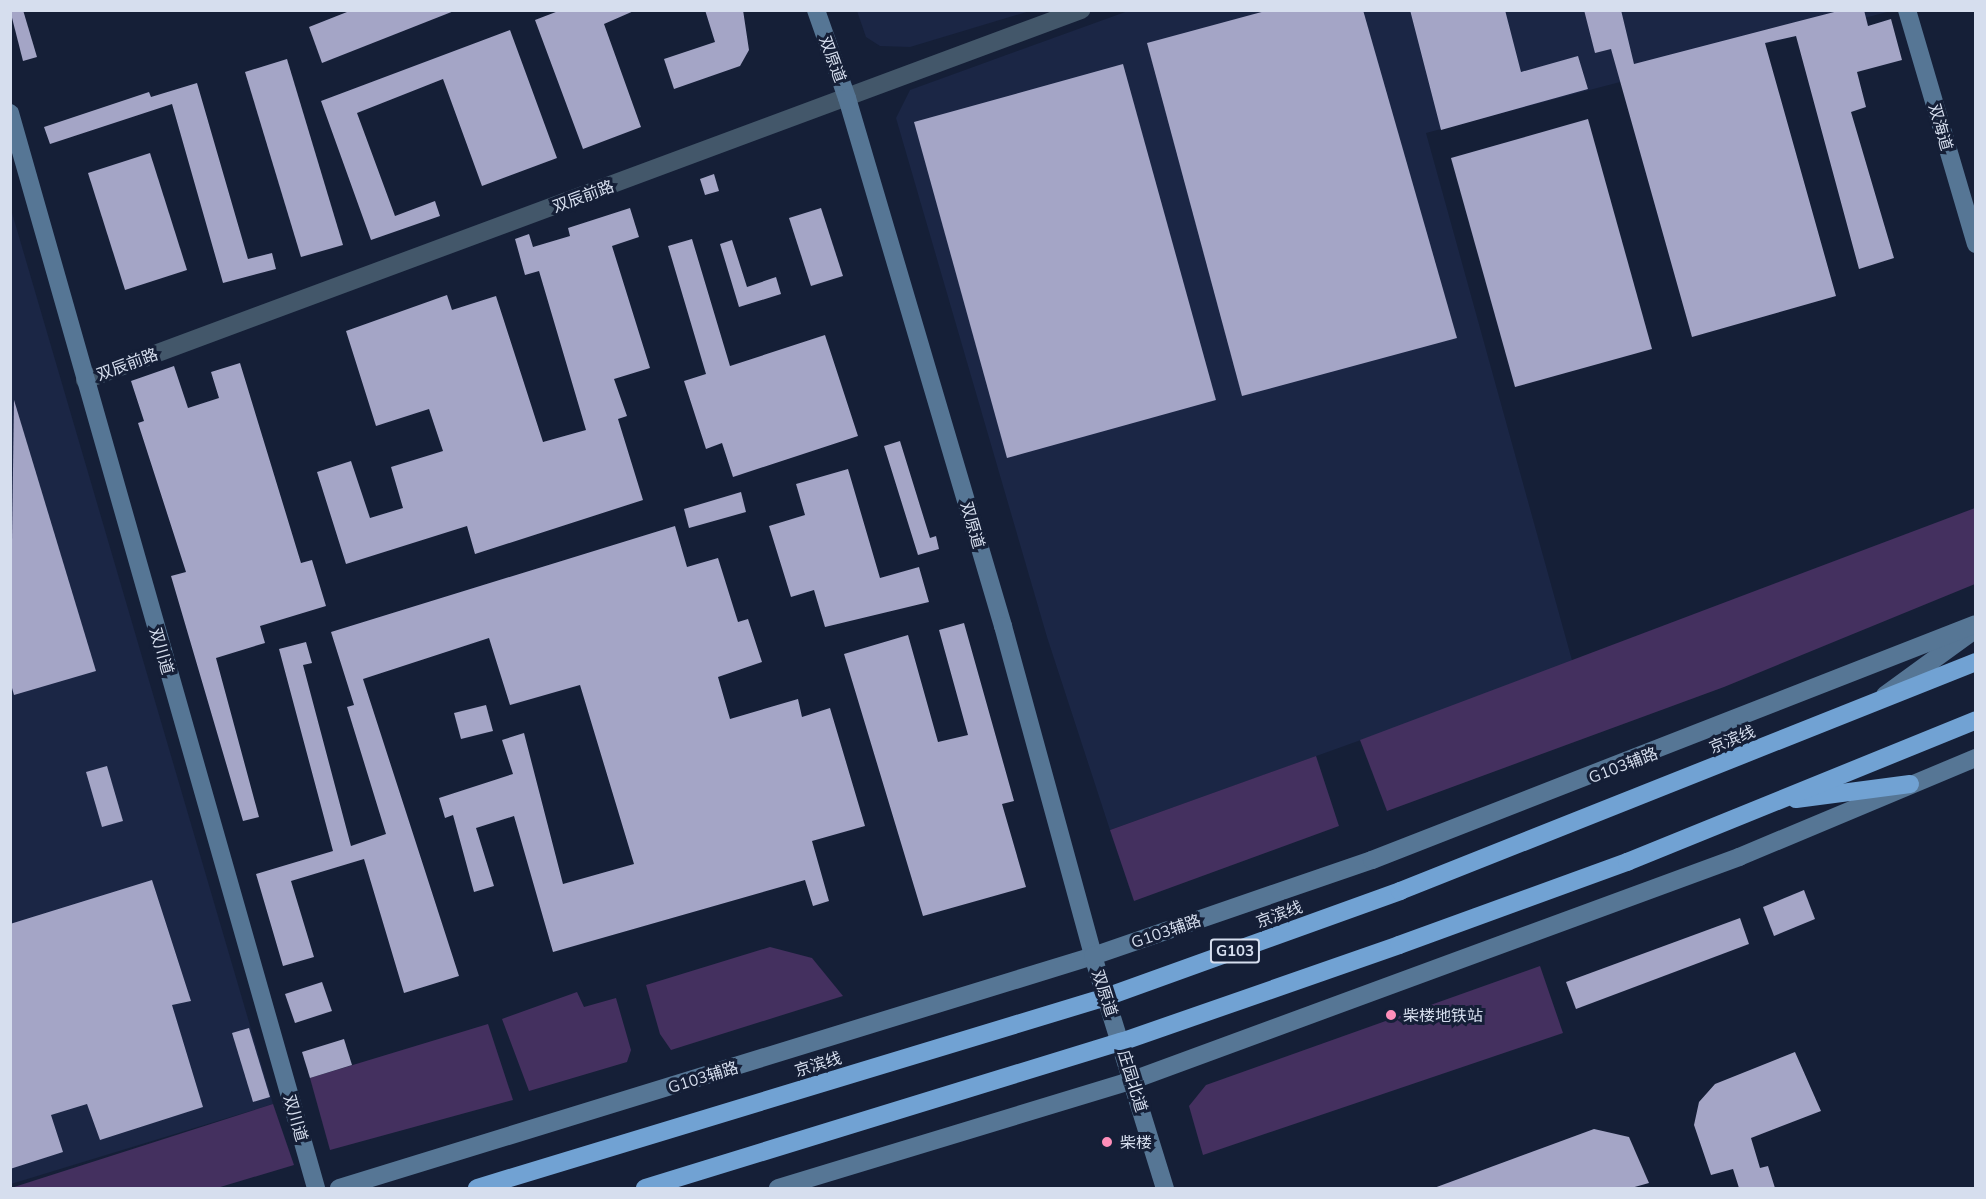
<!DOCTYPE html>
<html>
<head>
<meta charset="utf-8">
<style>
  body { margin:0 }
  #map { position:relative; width:1986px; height:1199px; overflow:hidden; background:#151f37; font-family:Mulish,"Noto Sans SC",sans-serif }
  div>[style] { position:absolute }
  .built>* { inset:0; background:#1b2645 }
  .green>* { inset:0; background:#44305f }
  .building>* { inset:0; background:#a4a5c6 }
  .street>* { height:18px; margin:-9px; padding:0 9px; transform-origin:9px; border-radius:9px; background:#43576a }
  .secondary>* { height:18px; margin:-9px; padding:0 9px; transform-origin:9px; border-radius:9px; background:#567695 }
  .highway>* { height:18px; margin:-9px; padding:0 9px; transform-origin:9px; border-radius:9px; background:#71a2d3 }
  .dots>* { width:16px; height:16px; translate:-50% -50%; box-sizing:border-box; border:3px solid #151f37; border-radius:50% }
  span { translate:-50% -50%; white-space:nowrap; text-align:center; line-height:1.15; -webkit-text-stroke:6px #151f37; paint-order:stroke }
  .shield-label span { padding:2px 4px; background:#151f37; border:2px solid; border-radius:4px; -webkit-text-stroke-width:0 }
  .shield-label { font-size:15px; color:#d6deee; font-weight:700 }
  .street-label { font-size:16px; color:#d6deee }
  .poi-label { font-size:16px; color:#d6deee }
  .left { translate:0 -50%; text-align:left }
  .frame { position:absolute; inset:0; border:12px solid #d6deee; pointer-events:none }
</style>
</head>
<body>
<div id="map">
  <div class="built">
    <div style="clip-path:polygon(857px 11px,857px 10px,1030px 11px,910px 47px,880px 46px,866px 37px)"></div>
    <div style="clip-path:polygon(1128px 11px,1891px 11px,1426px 133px,1573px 664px,1110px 830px,1047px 637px,896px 118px,910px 90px)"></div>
    <div style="clip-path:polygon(10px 206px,273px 1104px,11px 1184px,10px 1184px)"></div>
  </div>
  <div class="green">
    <div style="clip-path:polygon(1975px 508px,1975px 584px,1724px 687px,1387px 811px,1360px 740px)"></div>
    <div style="clip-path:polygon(1316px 756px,1339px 826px,1134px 901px,1110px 830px)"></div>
    <div style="clip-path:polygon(770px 947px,812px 958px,843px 996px,671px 1050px,660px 1034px,646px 985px)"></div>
    <div style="clip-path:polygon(1540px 966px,1563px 1033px,1203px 1155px,1189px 1106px,1206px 1085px)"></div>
    <div style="clip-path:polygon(577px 992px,584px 1007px,616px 998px,631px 1050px,627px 1062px,529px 1091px,502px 1019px)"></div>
    <div style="clip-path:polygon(488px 1024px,513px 1100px,330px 1150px,310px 1078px)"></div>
    <div style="clip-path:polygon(273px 1104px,294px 1165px,217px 1188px,11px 1188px)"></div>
  </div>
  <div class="building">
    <div style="clip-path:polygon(10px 10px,23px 10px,37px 57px,23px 61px)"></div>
    <div style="clip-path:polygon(352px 10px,454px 10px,454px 11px,322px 63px,309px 27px)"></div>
    <div style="clip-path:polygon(561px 10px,636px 10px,604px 24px,641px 127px,583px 149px,535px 20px)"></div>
    <div style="clip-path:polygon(705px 10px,743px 10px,749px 50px,740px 66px,674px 89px,664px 59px,715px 42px)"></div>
    <div style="clip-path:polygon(1269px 10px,1363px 10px,1457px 338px,1242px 396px,1147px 43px)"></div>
    <div style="clip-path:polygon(1410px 10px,1505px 10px,1521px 72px,1578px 56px,1588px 89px,1441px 130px)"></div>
    <div style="clip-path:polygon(1584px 10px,1621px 10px,1634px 64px,1842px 10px,1864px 10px,1868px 26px,1891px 19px,1902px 60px,1857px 72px,1866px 107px,1851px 112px,1894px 258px,1859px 269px,1796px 36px,1765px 43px,1836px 296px,1692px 337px,1611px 49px,1595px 53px)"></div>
    <div style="clip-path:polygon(510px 30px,557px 158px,482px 186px,443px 79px,357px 113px,395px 216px,435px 201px,440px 216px,371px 240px,321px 101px)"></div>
    <div style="clip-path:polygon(287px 59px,343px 245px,301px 257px,245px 72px)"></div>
    <div style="clip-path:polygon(1123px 64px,1216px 400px,1007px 458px,914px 122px)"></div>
    <div style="clip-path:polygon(197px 83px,248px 259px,272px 253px,276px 269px,223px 283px,172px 104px,50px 144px,44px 127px,149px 92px,151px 97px)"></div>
    <div style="clip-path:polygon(1588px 119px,1652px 349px,1515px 387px,1451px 158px)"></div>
    <div style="clip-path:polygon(150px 153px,187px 270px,125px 290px,88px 173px)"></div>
    <div style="clip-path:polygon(714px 174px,719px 191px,705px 195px,700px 179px)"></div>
    <div style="clip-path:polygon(630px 208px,639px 237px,612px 246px,650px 368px,614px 379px,627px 416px,618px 419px,643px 500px,475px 554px,467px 526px,346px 564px,317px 472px,351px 461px,370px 518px,403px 508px,391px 467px,443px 451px,429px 409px,376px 426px,346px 331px,447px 295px,452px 310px,496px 296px,543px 442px,586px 430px,539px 271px,525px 275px,515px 239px,529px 234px,533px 247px,570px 236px,568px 228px)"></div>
    <div style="clip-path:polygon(821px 208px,843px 276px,811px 286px,789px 218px)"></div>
    <div style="clip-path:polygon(692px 239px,730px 366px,825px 335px,858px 436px,733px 477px,722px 443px,706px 449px,684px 381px,706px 374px,668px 246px)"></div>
    <div style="clip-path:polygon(732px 240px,747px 287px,776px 277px,781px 294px,739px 307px,720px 244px)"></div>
    <div style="clip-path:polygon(240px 363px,301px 563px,312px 560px,326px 606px,260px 626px,265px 643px,216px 658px,259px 817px,243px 821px,171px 576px,186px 572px,138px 423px,144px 421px,131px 381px,174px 366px,188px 408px,219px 398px,211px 372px)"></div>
    <div style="clip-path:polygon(14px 400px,96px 671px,14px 695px,10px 681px)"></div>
    <div style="clip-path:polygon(900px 441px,930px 538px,936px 536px,939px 549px,918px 555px,884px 446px)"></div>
    <div style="clip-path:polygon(848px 469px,880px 578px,919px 567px,929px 602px,825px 627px,814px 590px,791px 597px,769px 526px,805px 515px,796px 484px)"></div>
    <div style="clip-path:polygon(741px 492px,746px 512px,689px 528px,684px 509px)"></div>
    <div style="clip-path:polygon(675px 526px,687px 567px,718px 558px,738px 622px,748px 619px,762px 662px,718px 677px,730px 719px,798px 699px,802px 717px,830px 708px,865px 826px,812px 841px,829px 901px,813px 906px,805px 880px,553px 952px,514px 816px,476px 828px,494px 886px,474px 892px,453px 815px,445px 818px,439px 798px,513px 774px,502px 740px,524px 733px,563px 884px,634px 864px,580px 685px,510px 705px,489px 638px,363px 679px,459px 976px,404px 993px,364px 859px,291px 881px,314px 957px,283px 966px,256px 874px,333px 851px,279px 649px,306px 642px,312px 663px,303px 665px,351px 846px,386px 834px,347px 707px,354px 705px,331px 632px)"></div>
    <div style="clip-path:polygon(964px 623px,1014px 801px,1002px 804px,1026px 887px,923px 916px,844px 654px,908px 635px,938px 742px,968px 735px,939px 630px)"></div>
    <div style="clip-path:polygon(486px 705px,493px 731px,461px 739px,454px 713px)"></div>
    <div style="clip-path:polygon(107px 766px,123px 821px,102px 827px,86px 772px)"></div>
    <div style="clip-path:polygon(152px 880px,191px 1001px,172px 1005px,203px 1107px,100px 1140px,87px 1104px,51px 1115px,63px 1152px,10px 1169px,10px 924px)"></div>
    <div style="clip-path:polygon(1804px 890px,1815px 919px,1774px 936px,1763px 907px)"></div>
    <div style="clip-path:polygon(1740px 918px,1749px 944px,1576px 1009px,1566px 982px)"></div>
    <div style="clip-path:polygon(322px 982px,332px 1011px,295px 1023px,285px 994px)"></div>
    <div style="clip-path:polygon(249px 1028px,270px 1097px,253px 1102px,232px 1033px)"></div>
    <div style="clip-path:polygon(344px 1039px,352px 1065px,310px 1078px,302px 1052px)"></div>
    <div style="clip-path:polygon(1795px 1052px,1821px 1111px,1751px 1138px,1760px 1168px,1768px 1166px,1775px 1188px,1739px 1188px,1733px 1169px,1711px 1175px,1694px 1125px,1699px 1102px,1715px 1084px)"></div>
    <div style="clip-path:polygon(1594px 1129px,1629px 1137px,1649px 1183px,1631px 1188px,1434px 1188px)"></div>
  </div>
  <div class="street">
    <div style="left:85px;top:380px;width:1063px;rotate:-20.38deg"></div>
  </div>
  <div class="secondary">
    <div style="left:816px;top:10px;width:93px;rotate:70.6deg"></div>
    <div style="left:847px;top:98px;width:551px;rotate:73.54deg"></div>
    <div style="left:1003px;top:626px;width:342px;rotate:74.7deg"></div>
    <div style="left:1093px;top:956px;width:243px;rotate:72.8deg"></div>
    <div style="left:1907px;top:10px;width:244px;rotate:73.6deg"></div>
    <div style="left:10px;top:113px;width:1118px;rotate:74.11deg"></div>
    <div style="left:1885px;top:695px;width:104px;rotate:-36deg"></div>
    <div style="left:339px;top:1188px;width:789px;rotate:-17.1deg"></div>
    <div style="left:1093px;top:956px;width:295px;rotate:-19deg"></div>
    <div style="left:1372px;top:860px;width:648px;rotate:-21.34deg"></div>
    <div style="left:778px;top:1188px;width:371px;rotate:-16.9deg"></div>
    <div style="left:1133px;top:1080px;width:646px;rotate:-20.2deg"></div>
    <div style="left:1739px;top:857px;width:257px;rotate:-22.7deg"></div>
  </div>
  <div class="highway">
    <div style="left:1796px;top:799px;width:115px;rotate:-7.5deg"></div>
    <div style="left:477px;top:1188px;width:657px;rotate:-16.89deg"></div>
    <div style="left:1106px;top:997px;width:313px;rotate:-19.8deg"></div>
    <div style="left:1400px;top:891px;width:620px;rotate:-21.68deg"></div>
    <div style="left:645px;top:1188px;width:498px;rotate:-17.1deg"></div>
    <div style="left:1121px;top:1042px;width:294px;rotate:-19.2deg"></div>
    <div style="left:1399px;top:945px;width:243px;rotate:-20deg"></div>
    <div style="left:1627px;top:862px;width:377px;rotate:-22.1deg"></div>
  </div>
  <div class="dots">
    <div style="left:1391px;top:1015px;background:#ff8eb9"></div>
    <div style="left:1107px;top:1142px;background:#ff8eb9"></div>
  </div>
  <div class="shield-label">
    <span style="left:1235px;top:951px">G103</span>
  </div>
  <div class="street-label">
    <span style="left:833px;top:59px;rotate:70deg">双原道</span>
    <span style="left:1941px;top:127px;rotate:74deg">双海道</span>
    <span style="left:583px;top:196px;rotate:-20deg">双辰前路</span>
    <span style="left:127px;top:364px;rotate:-20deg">双辰前路</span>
    <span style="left:973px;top:525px;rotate:74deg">双原道</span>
    <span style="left:162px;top:651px;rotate:74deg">双川道</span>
    <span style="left:1732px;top:739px;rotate:-22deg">京滨线</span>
    <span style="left:1623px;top:765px;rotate:-21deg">G103辅路</span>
    <span style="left:1279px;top:914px;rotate:-20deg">京滨线</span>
    <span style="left:1166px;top:931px;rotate:-19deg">G103辅路</span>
    <span style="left:1105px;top:993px;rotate:72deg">双原道</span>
    <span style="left:818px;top:1064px;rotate:-17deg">京滨线</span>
    <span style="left:703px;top:1077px;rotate:-17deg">G103辅路</span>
    <span style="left:1133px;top:1081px;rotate:73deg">庄园北道</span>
    <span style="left:296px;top:1118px;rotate:74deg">双川道</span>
  </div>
  <div class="poi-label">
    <span class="left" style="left:1403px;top:1015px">柴楼地铁站</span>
    <span class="left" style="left:1120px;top:1142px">柴楼</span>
  </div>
  <div class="frame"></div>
</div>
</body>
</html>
